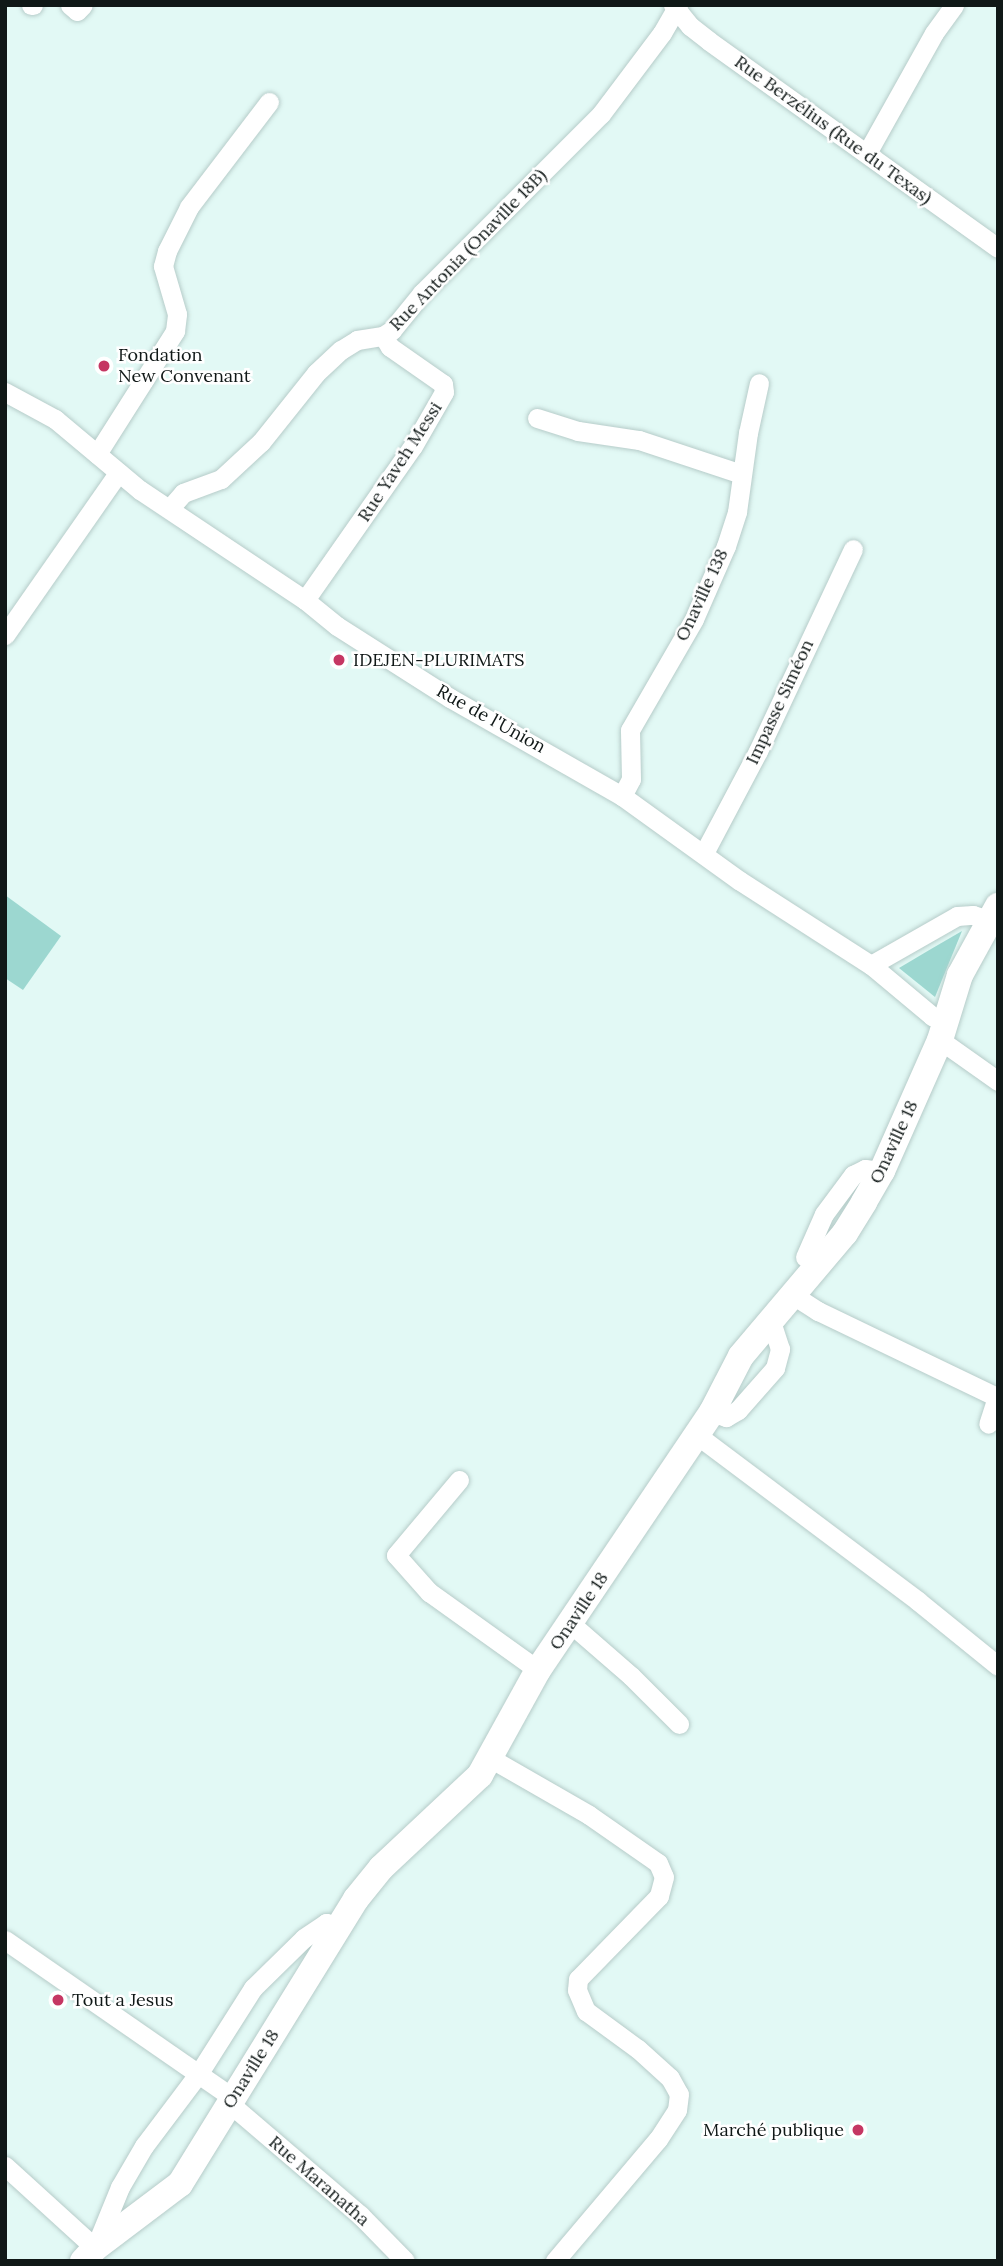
<!DOCTYPE html>
<html>
<head>
<meta charset="utf-8">
<style>
  body { margin:0 }
  #map { position:relative; width:1003px; height:2266px; overflow:hidden; background:#e2f9f5; font-family:Lora,serif }
  div>[style] { position:absolute }
  .green>* { inset:0; background:#9cd7d0 }
  .roads { filter:drop-shadow(0 0 2px #b6ccc9) drop-shadow(0 0 2px #b6ccc9) }
  .street>* { height:19px; margin:-9.5px; padding:0 9.5px; transform-origin:9.5px; border-radius:9.5px; background:#fff }
  .secondary>* { height:26px; margin:-13px; padding:0 13px; transform-origin:13px; border-radius:13px; background:#fff }
  .dots>* { width:19px; height:19px; translate:-50% -50%; box-sizing:border-box; border:4px solid #fff; border-radius:50% }
  span { translate:-50% -50%; white-space:nowrap; text-align:center; line-height:1.15; -webkit-text-stroke:5px #fff; paint-order:stroke }
  .street-label { font-size:18px; color:#101817 }
  .poi-label { font-size:18px; color:#101817 }
  .left { translate:0 -50%; text-align:left }
  .right { translate:-100% -50%; text-align:right }
  .frame { position:absolute; inset:0; border:7px solid #101817; pointer-events:none }
</style>
</head>
<body>
<div id="map">
  <div class="green">
    <div style="clip-path:polygon(5px 895px,61px 936px,23px 990px,5px 978px)"></div>
    <div style="clip-path:polygon(962px 931px,935px 997px,899px 968px,931px 949px)"></div>
  </div>
  <div class="roads">
    <div class="street">
      <div style="left:31px;top:5px;width:2px"></div>
      <div style="left:70px;top:5px;width:9px;rotate:41deg"></div>
      <div style="left:77px;top:11px;width:8px;rotate:-45deg"></div>
      <div style="left:673px;top:5px;width:27px;rotate:51deg"></div>
      <div style="left:690px;top:26px;width:24px;rotate:38deg"></div>
      <div style="left:709px;top:41px;width:355px;rotate:35.6deg"></div>
      <div style="left:867px;top:153px;width:137px;rotate:-60.8deg"></div>
      <div style="left:934px;top:33px;width:34px;rotate:-54deg"></div>
      <div style="left:5px;top:392px;width:57px;rotate:28.4deg"></div>
      <div style="left:55px;top:419px;width:111px;rotate:39.9deg"></div>
      <div style="left:140px;top:490px;width:198px;rotate:33.7deg"></div>
      <div style="left:305px;top:600px;width:41px;rotate:39.1deg"></div>
      <div style="left:337px;top:626px;width:134px;rotate:32.5deg"></div>
      <div style="left:450px;top:698px;width:198px;rotate:29.7deg"></div>
      <div style="left:622px;top:796px;width:145px;rotate:35.8deg"></div>
      <div style="left:740px;top:881px;width:156px;rotate:32.7deg"></div>
      <div style="left:871px;top:965px;width:80px;rotate:39.9deg"></div>
      <div style="left:932px;top:1016px;width:12px;rotate:24deg"></div>
      <div style="left:537px;top:418px;width:43px;rotate:17.6deg"></div>
      <div style="left:578px;top:431px;width:62px;rotate:8.4deg"></div>
      <div style="left:639px;top:440px;width:108px;rotate:18.3deg"></div>
      <div style="left:97px;top:454px;width:146px;rotate:-57.6deg"></div>
      <div style="left:175px;top:331px;width:17px;rotate:-83deg"></div>
      <div style="left:177px;top:314px;width:50px;rotate:-106.3deg"></div>
      <div style="left:163px;top:266px;width:16px;rotate:-75deg"></div>
      <div style="left:167px;top:251px;width:49px;rotate:-63.4deg"></div>
      <div style="left:189px;top:207px;width:132px;rotate:-52.7deg"></div>
      <div style="left:170px;top:508px;width:20px;rotate:-49deg"></div>
      <div style="left:183px;top:493px;width:40px;rotate:-20.2deg"></div>
      <div style="left:221px;top:479px;width:54px;rotate:-42.8deg"></div>
      <div style="left:261px;top:442px;width:88px;rotate:-51.4deg"></div>
      <div style="left:316px;top:373px;width:34px;rotate:-43deg"></div>
      <div style="left:341px;top:350px;width:19px;rotate:-32deg"></div>
      <div style="left:357px;top:340px;width:26px;rotate:-9deg"></div>
      <div style="left:383px;top:336px;width:11px;rotate:-34deg"></div>
      <div style="left:392px;top:330px;width:48px;rotate:-51deg"></div>
      <div style="left:422px;top:293px;width:253px;rotate:-45deg"></div>
      <div style="left:601px;top:114px;width:101px;rotate:-53deg"></div>
      <div style="left:662px;top:33px;width:32px;rotate:-60deg"></div>
      <div style="left:305px;top:600px;width:188px;rotate:-55deg"></div>
      <div style="left:413px;top:446px;width:62px;rotate:-60.1deg"></div>
      <div style="left:444px;top:392px;width:8px;rotate:-97deg"></div>
      <div style="left:443px;top:384px;width:65px;rotate:-145.1deg"></div>
      <div style="left:390px;top:347px;width:13px;rotate:-122deg"></div>
      <div style="left:5px;top:635px;width:198px;rotate:-55.1deg"></div>
      <div style="left:622px;top:796px;width:19px;rotate:-62deg"></div>
      <div style="left:631px;top:779px;width:49px;rotate:-91.2deg"></div>
      <div style="left:630px;top:730px;width:128px;rotate:-60deg"></div>
      <div style="left:694px;top:619px;width:80px;rotate:-66.3deg"></div>
      <div style="left:726px;top:546px;width:36px;rotate:-72deg"></div>
      <div style="left:737px;top:512px;width:80px;rotate:-82.1deg"></div>
      <div style="left:748px;top:433px;width:51px;rotate:-77.6deg"></div>
      <div style="left:704px;top:853px;width:115px;rotate:-62.1deg"></div>
      <div style="left:758px;top:751px;width:223px;rotate:-64.8deg"></div>
      <div style="left:871px;top:965px;width:99px;rotate:-29.7deg"></div>
      <div style="left:957px;top:916px;width:16px;rotate:-4deg"></div>
      <div style="left:973px;top:915px;width:17px;rotate:17deg"></div>
      <div style="left:940px;top:1040px;width:71px;rotate:35.3deg"></div>
      <div style="left:805px;top:1257px;width:47px;rotate:-66.2deg"></div>
      <div style="left:824px;top:1214px;width:49px;rotate:-53.4deg"></div>
      <div style="left:853px;top:1175px;width:13px;rotate:-27deg"></div>
      <div style="left:865px;top:1169px;width:17px;rotate:7deg"></div>
      <div style="left:793px;top:1295px;width:30px;rotate:33deg"></div>
      <div style="left:818px;top:1311px;width:199px;rotate:25.7deg"></div>
      <div style="left:997px;top:1397px;width:28px;rotate:108deg"></div>
      <div style="left:712px;top:1412px;width:15px;rotate:20deg"></div>
      <div style="left:726px;top:1417px;width:14px;rotate:-30deg"></div>
      <div style="left:738px;top:1410px;width:56px;rotate:-48.6deg"></div>
      <div style="left:775px;top:1368px;width:20px;rotate:-75deg"></div>
      <div style="left:780px;top:1349px;width:29px;rotate:-108deg"></div>
      <div style="left:697px;top:1435px;width:276px;rotate:36.9deg"></div>
      <div style="left:918px;top:1601px;width:103px;rotate:39.1deg"></div>
      <div style="left:459px;top:1480px;width:98px;rotate:130deg"></div>
      <div style="left:396px;top:1555px;width:50px;rotate:48.3deg"></div>
      <div style="left:429px;top:1592px;width:134px;rotate:35.6deg"></div>
      <div style="left:570px;top:1623px;width:81px;rotate:41deg"></div>
      <div style="left:631px;top:1676px;width:68px;rotate:45deg"></div>
      <div style="left:490px;top:1758px;width:114px;rotate:29.9deg"></div>
      <div style="left:589px;top:1815px;width:84px;rotate:34.8deg"></div>
      <div style="left:658px;top:1863px;width:15px;rotate:67deg"></div>
      <div style="left:664px;top:1877px;width:20px;rotate:105deg"></div>
      <div style="left:659px;top:1896px;width:116px;rotate:134.3deg"></div>
      <div style="left:578px;top:1979px;width:11px;rotate:95deg"></div>
      <div style="left:577px;top:1990px;width:23px;rotate:67deg"></div>
      <div style="left:586px;top:2011px;width:64px;rotate:36.2deg"></div>
      <div style="left:638px;top:2049px;width:43px;rotate:42.2deg"></div>
      <div style="left:670px;top:2078px;width:18px;rotate:61deg"></div>
      <div style="left:679px;top:2094px;width:16px;rotate:97deg"></div>
      <div style="left:677px;top:2110px;width:35px;rotate:123deg"></div>
      <div style="left:658px;top:2139px;width:160px;rotate:130.2deg"></div>
      <div style="left:5px;top:1940px;width:277px;rotate:34.7deg"></div>
      <div style="left:229px;top:2103px;width:172px;rotate:40.5deg"></div>
      <div style="left:360px;top:2215px;width:64px;rotate:45.6deg"></div>
      <div style="left:5px;top:2166px;width:122px;rotate:42.3deg"></div>
      <div style="left:95px;top:2248px;width:66px;rotate:-67.7deg"></div>
      <div style="left:120px;top:2187px;width:48px;rotate:-59.7deg"></div>
      <div style="left:144px;top:2146px;width:91px;rotate:-53deg"></div>
      <div style="left:199px;top:2073px;width:101px;rotate:-57.6deg"></div>
      <div style="left:253px;top:1988px;width:71px;rotate:-44.4deg"></div>
      <div style="left:304px;top:1938px;width:27px;rotate:-34deg"></div>
      <div style="left:326px;top:1923px;width:12px;rotate:14deg"></div>
    </div>
    <div class="secondary">
      <div style="left:83px;top:2261px;width:18px;rotate:-47deg"></div>
      <div style="left:95px;top:2248px;width:106px;rotate:-37deg"></div>
      <div style="left:180px;top:2184px;width:335px;rotate:-58.3deg"></div>
      <div style="left:356px;top:1899px;width:40px;rotate:-51deg"></div>
      <div style="left:381px;top:1868px;width:136px;rotate:-43.2deg"></div>
      <div style="left:480px;top:1775px;width:120px;rotate:-61.1deg"></div>
      <div style="left:538px;top:1670px;width:311px;rotate:-56deg"></div>
      <div style="left:712px;top:1412px;width:63px;rotate:-62.6deg"></div>
      <div style="left:741px;top:1356px;width:161px;rotate:-49.8deg"></div>
      <div style="left:845px;top:1233px;width:36px;rotate:-58deg"></div>
      <div style="left:864px;top:1202px;width:36px;rotate:-60deg"></div>
      <div style="left:882px;top:1171px;width:143px;rotate:-66.1deg"></div>
      <div style="left:940px;top:1040px;width:68px;rotate:-72.9deg"></div>
      <div style="left:960px;top:975px;width:79px;rotate:-61.2deg"></div>
    </div>
  </div>
  <div class="dots">
    <div style="left:104px;top:366px;background:#c53763"></div>
    <div style="left:339px;top:660px;background:#c53763"></div>
    <div style="left:58px;top:2000px;background:#c53763"></div>
    <div style="left:858px;top:2130px;background:#c53763"></div>
  </div>
  <div class="street-label">
    <span style="left:833px;top:130px;rotate:36deg">Rue Berzélius (Rue du Texas)</span>
    <span style="left:468px;top:250px;rotate:-46deg">Rue Antonia (Onaville 18B)</span>
    <span style="left:400px;top:462px;rotate:-57deg">Rue Yaveh Messi</span>
    <span style="left:702px;top:595px;rotate:-65deg">Onaville 138</span>
    <span style="left:780px;top:702px;rotate:-65deg">Impasse Siméon</span>
    <span style="left:491px;top:719px;rotate:29deg">Rue de l'Union</span>
    <span style="left:894px;top:1142px;rotate:-65deg">Onaville 18</span>
    <span style="left:579px;top:1611px;rotate:-56deg">Onaville 18</span>
    <span style="left:251px;top:2069px;rotate:-58deg">Onaville 18</span>
    <span style="left:319px;top:2181px;rotate:41deg">Rue Maranatha</span>
  </div>
  <div class="poi-label">
    <span class="left" style="left:118px;top:366px">Fondation<br>New Convenant</span>
    <span class="left" style="left:353px;top:660px">IDEJEN-PLURIMATS</span>
    <span class="left" style="left:72px;top:2000px">Tout a Jesus</span>
    <span class="right" style="left:844px;top:2130px">Marché publique</span>
  </div>
  <div class="frame"></div>
</div>
</body>
</html>
